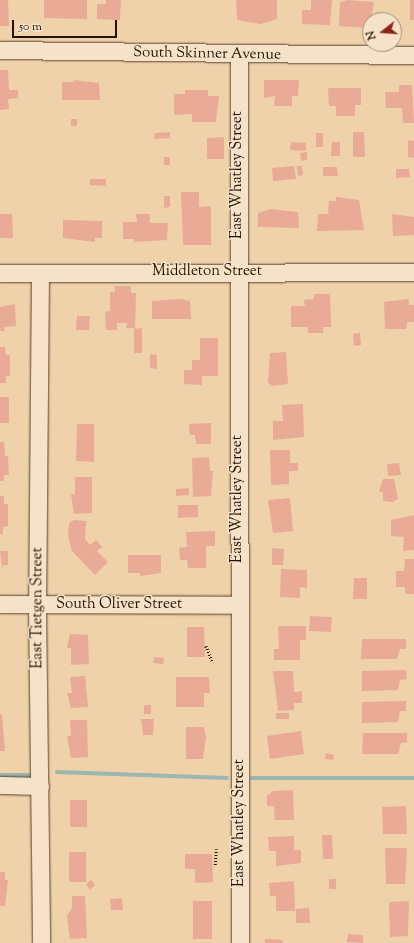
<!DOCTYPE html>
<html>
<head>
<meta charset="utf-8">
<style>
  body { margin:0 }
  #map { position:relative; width:414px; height:943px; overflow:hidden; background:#efd2aa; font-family:"Sorts Mill Goudy",serif }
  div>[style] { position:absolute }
  .stream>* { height:4px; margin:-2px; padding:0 2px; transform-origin:2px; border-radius:2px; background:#9cb6b2 }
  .building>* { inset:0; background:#e9aa96 }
  .path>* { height:2.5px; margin-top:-1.25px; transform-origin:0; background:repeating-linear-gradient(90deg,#231200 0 1px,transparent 0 3px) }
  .roads { filter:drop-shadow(0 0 1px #56422a) drop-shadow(0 0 1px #56422a) }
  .street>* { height:17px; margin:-8.5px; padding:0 8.5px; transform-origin:8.5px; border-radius:8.5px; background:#f5e2c8 }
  span { translate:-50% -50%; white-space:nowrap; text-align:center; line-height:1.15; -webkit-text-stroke:3px #f5e2c8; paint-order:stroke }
  .street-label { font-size:15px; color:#231200 }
  .north { position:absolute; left:362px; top:12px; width:40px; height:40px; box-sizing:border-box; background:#f5e2c8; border:1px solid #a18f78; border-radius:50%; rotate:253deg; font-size:11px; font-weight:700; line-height:16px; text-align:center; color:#231200 }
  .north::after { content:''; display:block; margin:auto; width:14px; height:18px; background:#8f2418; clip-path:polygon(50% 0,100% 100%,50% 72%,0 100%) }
  .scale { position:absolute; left:12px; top:20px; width:105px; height:18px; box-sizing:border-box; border:2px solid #231200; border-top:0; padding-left:5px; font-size:12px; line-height:14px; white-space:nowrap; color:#231200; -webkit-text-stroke:3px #f5e2c8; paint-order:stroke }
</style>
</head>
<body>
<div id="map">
  <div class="stream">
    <div style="left:57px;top:772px;width:170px;rotate:2deg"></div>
    <div style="left:0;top:775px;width:30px"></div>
    <div style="left:252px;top:778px;width:162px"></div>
  </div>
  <div class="building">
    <div style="clip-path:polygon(0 0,8px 0,9px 26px,0 26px)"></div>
    <div style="clip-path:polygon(44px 0,87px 0,87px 19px,44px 18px)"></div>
    <div style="clip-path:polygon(106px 0,121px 0,120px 20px,97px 19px,97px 4px,106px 4px)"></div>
    <div style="clip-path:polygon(236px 0,277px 0,277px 19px,261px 24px,237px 20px)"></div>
    <div style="clip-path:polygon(311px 0,332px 0,330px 25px,302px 24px,302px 10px,311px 10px)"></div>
    <div style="clip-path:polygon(348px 0,374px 2px,370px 28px,339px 26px,340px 2px)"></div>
    <div style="clip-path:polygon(410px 0,414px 0,414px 20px,410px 20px)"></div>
    <div style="clip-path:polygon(0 70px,8px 70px,9px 90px,18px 90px,18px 98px,8px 99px,9px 109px,0 110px)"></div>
    <div style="clip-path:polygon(73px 80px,99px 83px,100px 100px,62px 100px,62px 82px,74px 82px)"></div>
    <div style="clip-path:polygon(264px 80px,299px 80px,298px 96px,292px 96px,292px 106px,274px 106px,275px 96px,264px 98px)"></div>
    <div style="clip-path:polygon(399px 85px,412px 85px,414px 123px,403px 123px,402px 108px,386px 108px,385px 92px,399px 92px)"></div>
    <div style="clip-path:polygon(328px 88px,361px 88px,361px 105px,355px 105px,355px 116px,336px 116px,336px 106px,329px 106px)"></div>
    <div style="clip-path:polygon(185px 90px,208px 90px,208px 96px,219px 96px,216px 122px,192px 122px,192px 114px,174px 115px,174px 94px,185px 94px)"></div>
    <div style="clip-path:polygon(71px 119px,77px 119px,77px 126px,71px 126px)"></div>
    <div style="clip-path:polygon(170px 132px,170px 138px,154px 139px,155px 133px)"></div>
    <div style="clip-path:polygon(353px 132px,364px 132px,365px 157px,353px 157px)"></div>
    <div style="clip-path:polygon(316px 133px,323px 133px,323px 147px,316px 147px)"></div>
    <div style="clip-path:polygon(224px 137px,224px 159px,207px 159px,207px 138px)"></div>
    <div style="clip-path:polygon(408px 140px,414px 141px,414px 158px,408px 157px)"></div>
    <div style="clip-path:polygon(291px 142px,306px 143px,306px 151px,290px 150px)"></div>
    <div style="clip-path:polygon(332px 142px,340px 142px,340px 156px,331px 156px)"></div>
    <div style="clip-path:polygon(307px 152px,307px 160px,301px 161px,300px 153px)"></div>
    <div style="clip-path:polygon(164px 157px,170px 157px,170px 165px,164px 165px)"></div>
    <div style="clip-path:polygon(294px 166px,296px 179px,273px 181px,272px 168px)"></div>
    <div style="clip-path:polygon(297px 166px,302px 166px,303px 175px,298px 176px)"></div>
    <div style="clip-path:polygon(323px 167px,337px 167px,338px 176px,323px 176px)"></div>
    <div style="clip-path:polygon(396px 169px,409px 169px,410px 177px,396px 178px)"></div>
    <div style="clip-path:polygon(90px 179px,106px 179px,106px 186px,90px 185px)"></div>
    <div style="clip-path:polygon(181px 192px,199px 192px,199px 207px,211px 206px,211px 245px,183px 245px)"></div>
    <div style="clip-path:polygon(164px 196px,170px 196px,170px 207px,164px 208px)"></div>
    <div style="clip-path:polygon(336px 197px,359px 200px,364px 230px,317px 231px,318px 214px,328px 214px,329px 201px,336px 201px)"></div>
    <div style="clip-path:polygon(270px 209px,298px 212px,299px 228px,258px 227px,258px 213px)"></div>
    <div style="clip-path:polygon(0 214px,12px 214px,13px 238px,0 238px)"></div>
    <div style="clip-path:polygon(136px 214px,150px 214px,150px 223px,168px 223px,167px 240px,134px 242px,134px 239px,123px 239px,123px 222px,137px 222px)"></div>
    <div style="clip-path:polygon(392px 214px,414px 217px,414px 235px,393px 236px)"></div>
    <div style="clip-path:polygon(63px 220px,102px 221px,102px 238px,95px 238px,95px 242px,63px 238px)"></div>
    <div style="clip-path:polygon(115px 286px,131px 286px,131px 293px,136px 293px,135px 329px,142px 328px,142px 353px,134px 353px,134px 328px,126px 328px,127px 323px,117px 323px,117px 330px,106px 330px,105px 312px,110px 311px,110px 292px,115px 292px)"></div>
    <div style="clip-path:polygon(314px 294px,330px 294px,331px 327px,323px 327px,323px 333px,308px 333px,308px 327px,291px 327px,291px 306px,305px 306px,304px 300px,314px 299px)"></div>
    <div style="clip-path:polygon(180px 299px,190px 301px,191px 319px,152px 319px,152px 301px)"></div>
    <div style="clip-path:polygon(409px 299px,409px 305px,414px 305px,414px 322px,407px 322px,406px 329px,385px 329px,384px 302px)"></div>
    <div style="clip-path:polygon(15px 304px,16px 326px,4px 327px,5px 331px,0 331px,0 307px)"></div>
    <div style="clip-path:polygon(77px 316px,90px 316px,89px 330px,76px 330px)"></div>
    <div style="clip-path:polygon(360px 333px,361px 345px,354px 346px,353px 334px)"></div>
    <div style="clip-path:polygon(200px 338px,218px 338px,218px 376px,202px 376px,202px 385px,184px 384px,184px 370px,192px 370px,192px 360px,200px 360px)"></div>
    <div style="clip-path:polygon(0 347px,5px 347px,6px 355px,10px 355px,10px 376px,6px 376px,6px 383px,0 383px)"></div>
    <div style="clip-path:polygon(286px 352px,288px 384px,272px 386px,268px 382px,270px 353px)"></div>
    <div style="clip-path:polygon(150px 354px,157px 355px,157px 369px,150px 368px)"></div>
    <div style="clip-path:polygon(0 397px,9px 397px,9px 423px,0 423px)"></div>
    <div style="clip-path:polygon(303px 404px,304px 437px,273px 440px,273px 421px,283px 421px,282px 405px)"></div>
    <div style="clip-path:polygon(211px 423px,211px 444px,196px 444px,195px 435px,190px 435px,189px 424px)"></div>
    <div style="clip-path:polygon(77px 424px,94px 424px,94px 462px,76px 461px)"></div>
    <div style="clip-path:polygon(0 442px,4px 442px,5px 456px,8px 456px,9px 475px,4px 475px,4px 481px,0 481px)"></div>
    <div style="clip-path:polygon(270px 450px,290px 450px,290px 463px,298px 463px,298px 471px,289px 471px,289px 484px,271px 485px)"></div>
    <div style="clip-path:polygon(209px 457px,210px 471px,213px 471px,211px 496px,193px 497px,192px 458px)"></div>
    <div style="clip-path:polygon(399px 463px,401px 475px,388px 476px,387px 464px)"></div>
    <div style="clip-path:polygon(75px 477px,92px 477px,92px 513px,74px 514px,71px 494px,75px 494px)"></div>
    <div style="clip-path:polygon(383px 479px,394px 479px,398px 499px,393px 502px,383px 501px,383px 492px,379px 492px)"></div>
    <div style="clip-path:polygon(189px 488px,189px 495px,176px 496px,176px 489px)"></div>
    <div style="clip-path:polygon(0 496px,4px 496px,4px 504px,8px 504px,8px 526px,3px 527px,3px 534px,0 534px)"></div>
    <div style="clip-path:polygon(290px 498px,293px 531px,273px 533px,268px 500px)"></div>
    <div style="clip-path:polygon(178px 505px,198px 505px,198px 517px,178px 518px)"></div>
    <div style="clip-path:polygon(414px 515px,414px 550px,403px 551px,404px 537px,391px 536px,391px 520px)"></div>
    <div style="clip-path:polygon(74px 520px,86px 521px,85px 539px,90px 545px,96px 540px,102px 547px,97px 551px,108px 562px,95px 575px,72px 551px,68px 536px,69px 523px)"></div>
    <div style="clip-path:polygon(215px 531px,215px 546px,206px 546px,206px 568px,188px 568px,187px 560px,180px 560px,179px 548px,187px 547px,186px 532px)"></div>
    <div style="clip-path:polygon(272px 548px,284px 549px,283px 565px,272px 565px)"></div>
    <div style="clip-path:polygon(0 551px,8px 551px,8px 565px,3px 565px,3px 572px)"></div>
    <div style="clip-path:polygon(128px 555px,161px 555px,161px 573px,140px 576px,140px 573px,128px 573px)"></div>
    <div style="clip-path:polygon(405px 559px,414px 559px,414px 594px,405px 594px,405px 587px,396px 587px,396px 571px,404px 571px)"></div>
    <div style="clip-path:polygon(281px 569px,307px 570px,307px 588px,300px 587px,300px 598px,280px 597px)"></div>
    <div style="clip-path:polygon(354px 578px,367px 578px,367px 599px,353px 599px)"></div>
    <div style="clip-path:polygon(310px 616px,332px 617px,331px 632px,309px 631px)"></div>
    <div style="clip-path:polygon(278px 626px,306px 626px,306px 640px,300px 640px,300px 660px,274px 660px,274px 649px,279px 649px)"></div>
    <div style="clip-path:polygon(187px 627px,204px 627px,205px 657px,187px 657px)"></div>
    <div style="clip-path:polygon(70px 634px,88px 635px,89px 664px,71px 665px,71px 648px,67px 648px)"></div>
    <div style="clip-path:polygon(362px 639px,406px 639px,406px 649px,400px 649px,397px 659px,361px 659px)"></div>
    <div style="clip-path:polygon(154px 657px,164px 658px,163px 664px,153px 663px)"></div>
    <div style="clip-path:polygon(406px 670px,407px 679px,400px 680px,398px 690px,362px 691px,362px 671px)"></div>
    <div style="clip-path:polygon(273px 671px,293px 671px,294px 692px,302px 691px,302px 703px,294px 703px,294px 710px,278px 711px)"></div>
    <div style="clip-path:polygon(85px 676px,88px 707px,71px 708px,67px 693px,72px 693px,70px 677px)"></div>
    <div style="clip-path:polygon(176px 677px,209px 677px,210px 693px,204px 693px,204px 707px,176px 707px)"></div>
    <div style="clip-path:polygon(406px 701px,406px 711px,400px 711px,398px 722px,362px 723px,362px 702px)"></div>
    <div style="clip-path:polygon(144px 705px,151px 705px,151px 714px,144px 714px)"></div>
    <div style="clip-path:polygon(276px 713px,289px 713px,289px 719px,276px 719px)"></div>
    <div style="clip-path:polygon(0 714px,2px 714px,5px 751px,0 751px)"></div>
    <div style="clip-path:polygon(141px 719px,154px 719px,153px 735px,143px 735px)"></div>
    <div style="clip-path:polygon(70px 720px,87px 720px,88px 757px,71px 758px,67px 736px,71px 736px)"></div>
    <div style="clip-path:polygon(186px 727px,204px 727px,206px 737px,203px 759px,186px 759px)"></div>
    <div style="clip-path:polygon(301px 731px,304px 754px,270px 759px,267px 736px)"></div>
    <div style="clip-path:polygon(363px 733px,407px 733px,407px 742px,401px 743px,398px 754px,362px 754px)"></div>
    <div style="clip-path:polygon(326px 753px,334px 755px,333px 760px,325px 759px)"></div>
    <div style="clip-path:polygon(293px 790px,294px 820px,275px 820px,274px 806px,267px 806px,267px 796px,273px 791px)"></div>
    <div style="clip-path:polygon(70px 800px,87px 800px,87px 827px,70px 827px)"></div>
    <div style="clip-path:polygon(406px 806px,407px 834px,383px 834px,382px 807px)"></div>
    <div style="clip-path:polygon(322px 835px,332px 835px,333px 859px,323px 859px)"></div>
    <div style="clip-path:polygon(294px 836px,294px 850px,301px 850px,301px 863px,276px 866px,276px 851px,269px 851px,268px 837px)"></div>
    <div style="clip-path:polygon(385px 848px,407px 848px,405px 884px,386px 884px)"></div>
    <div style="clip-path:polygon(69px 852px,86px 852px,86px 882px,69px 882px)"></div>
    <div style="clip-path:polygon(185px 854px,212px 854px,213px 882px,195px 883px,195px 869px,185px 869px)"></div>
    <div style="clip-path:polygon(0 872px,5px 872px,5px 880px,8px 880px,5px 906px,0 906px)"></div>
    <div style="clip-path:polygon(329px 879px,336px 879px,336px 889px,329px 889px)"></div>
    <div style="clip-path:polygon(91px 880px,95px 885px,90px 890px,86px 884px)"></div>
    <div style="clip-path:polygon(294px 881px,295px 911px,276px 911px,276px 896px,270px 896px,269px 883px)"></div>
    <div style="clip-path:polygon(72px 896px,85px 896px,87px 938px,70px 939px,67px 916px,72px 908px)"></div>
    <div style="clip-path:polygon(122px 898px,123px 910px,111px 910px,110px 899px)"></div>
    <div style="clip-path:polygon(193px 901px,212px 901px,212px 939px,193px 939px)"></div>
    <div style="clip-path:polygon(409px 901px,408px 936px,390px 937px,389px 902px)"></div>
    <div style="clip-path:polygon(309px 908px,310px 923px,296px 923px,296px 909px)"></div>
    <div style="clip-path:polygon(348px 934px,363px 935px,363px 943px,347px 942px)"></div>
    <div style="clip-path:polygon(265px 939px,283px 940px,282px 943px,265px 943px)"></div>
  </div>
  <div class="path">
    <div style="left:206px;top:646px;width:16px;rotate:68deg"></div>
    <div style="left:215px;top:865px;width:16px;rotate:-86deg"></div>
  </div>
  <div class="roads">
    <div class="street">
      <div style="left:0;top:50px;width:414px;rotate:0.7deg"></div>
      <div style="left:239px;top:55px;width:888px;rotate:89.94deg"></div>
      <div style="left:0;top:273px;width:414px;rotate:-0.1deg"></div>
      <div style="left:40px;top:273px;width:333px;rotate:90.5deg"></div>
      <div style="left:37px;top:606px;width:337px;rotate:89.3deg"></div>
      <div style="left:0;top:604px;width:239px;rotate:0.2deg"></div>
      <div style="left:0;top:785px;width:40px;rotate:1.4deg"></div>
    </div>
  </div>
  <div class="street-label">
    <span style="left:207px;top:54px;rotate:1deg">South Skinner Avenue</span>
    <span style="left:238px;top:175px;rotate:-90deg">East Whatley Street</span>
    <span style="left:207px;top:272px">Middleton Street</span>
    <span style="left:238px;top:499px;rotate:-90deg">East Whatley Street</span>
    <span style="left:119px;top:605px">South Oliver Street</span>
    <span style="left:38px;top:608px;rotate:-90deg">East Tietgen Street</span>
    <span style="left:240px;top:823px;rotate:-90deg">East Whatley Street</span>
  </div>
  <div class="north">N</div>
  <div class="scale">50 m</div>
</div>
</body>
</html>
